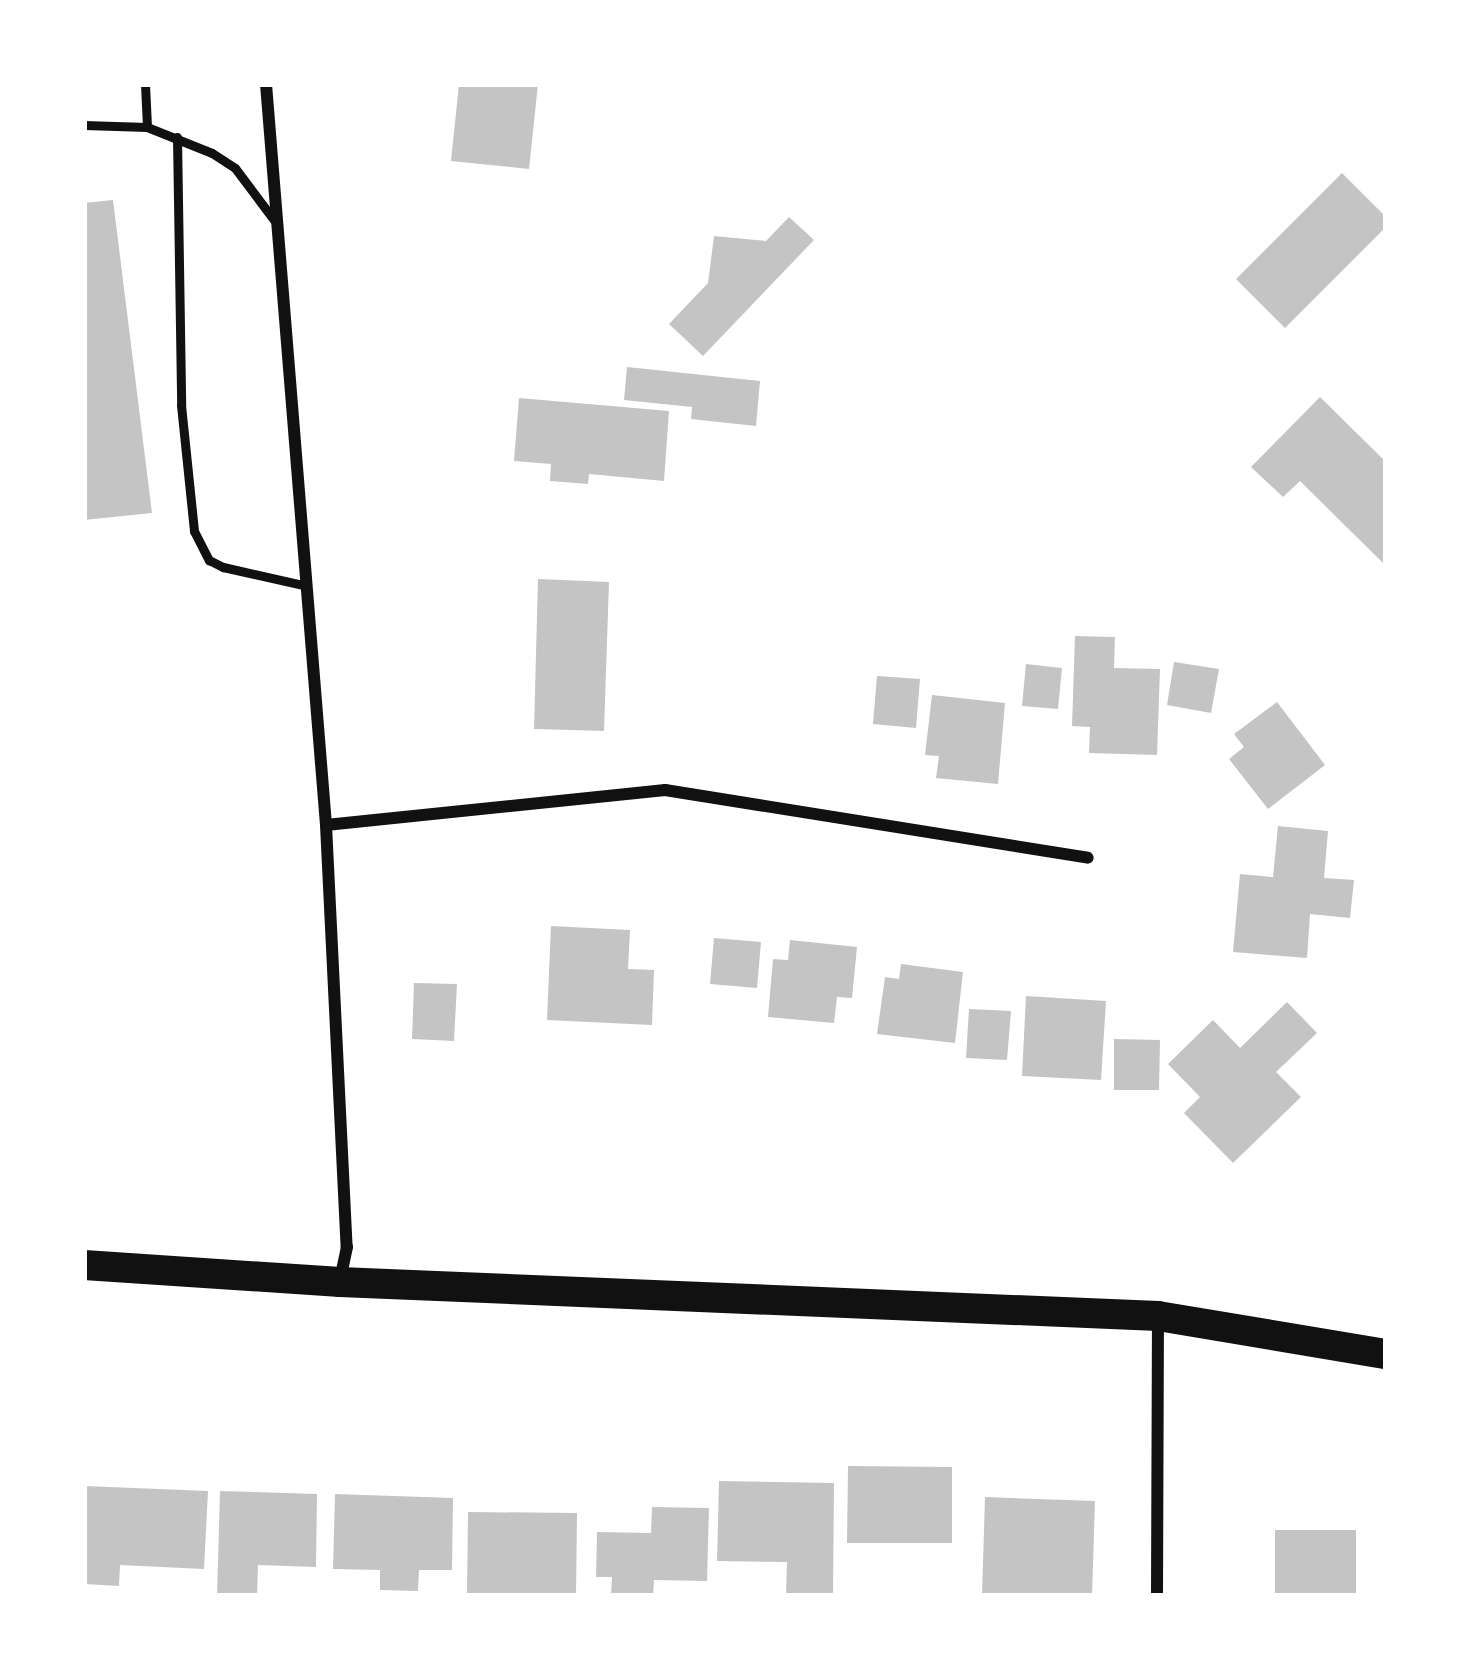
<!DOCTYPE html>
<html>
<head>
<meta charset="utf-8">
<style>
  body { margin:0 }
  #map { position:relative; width:1470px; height:1680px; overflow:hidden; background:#fff; font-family:"Fira Sans",sans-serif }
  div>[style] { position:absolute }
  .building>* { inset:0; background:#c4c4c4 }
  .service>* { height:9px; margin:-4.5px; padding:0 4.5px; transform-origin:4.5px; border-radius:4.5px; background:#111 }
  .minor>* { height:12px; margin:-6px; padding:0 6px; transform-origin:6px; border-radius:6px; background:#111 }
  .primary>* { height:30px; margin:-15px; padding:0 15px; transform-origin:15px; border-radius:15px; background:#111 }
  span { translate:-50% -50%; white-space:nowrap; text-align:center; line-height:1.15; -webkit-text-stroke:12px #fff; paint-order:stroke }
  .frame { position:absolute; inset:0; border:87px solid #fff; pointer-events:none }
</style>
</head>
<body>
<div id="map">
  <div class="building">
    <div style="clip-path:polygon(459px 84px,538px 84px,529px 169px,451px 161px)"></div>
    <div style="clip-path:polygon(1342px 173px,1386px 217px,1386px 227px,1285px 328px,1236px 279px)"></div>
    <div style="clip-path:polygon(113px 200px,152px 513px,84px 520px,84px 203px)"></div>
    <div style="clip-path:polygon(789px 217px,814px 240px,703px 356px,669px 324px,708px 283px,714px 236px,766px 241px)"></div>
    <div style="clip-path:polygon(627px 367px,760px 381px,756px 426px,691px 419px,692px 407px,624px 400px)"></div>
    <div style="clip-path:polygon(1320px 397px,1386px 462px,1383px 563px,1300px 481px,1283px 497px,1251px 467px)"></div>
    <div style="clip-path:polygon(519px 398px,669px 411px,664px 481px,589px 474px,588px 484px,550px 481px,551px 464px,514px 461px)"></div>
    <div style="clip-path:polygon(538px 579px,609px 582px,604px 731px,534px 729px)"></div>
    <div style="clip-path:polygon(1075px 636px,1115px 637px,1114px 668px,1160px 669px,1157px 755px,1089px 753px,1090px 727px,1072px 726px)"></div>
    <div style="clip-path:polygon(1174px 662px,1219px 669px,1211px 713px,1167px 705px)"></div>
    <div style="clip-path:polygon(1026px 664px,1062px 668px,1058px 709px,1022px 706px)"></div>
    <div style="clip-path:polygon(877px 676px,920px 679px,916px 728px,873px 724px)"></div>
    <div style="clip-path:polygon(932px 695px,1005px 703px,998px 784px,936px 778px,939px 756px,925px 755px)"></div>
    <div style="clip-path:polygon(1277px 702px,1325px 765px,1268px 809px,1229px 759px,1244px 747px,1234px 734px)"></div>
    <div style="clip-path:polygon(1278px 826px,1328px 831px,1324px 878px,1354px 880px,1350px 918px,1310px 914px,1307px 958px,1233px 952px,1240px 874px,1273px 877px)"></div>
    <div style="clip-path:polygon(551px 926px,630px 930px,628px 969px,654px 970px,652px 1025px,547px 1020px)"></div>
    <div style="clip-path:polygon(714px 938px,761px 942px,757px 988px,710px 984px)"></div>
    <div style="clip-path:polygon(790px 940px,857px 947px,852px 998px,837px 997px,834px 1023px,768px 1017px,773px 959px,788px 960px)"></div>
    <div style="clip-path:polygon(901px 964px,963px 972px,955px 1043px,877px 1034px,885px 977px,899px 979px)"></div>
    <div style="clip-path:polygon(414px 983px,457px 984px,454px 1041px,412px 1039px)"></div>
    <div style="clip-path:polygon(1026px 996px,1106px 1001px,1101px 1080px,1022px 1076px)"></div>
    <div style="clip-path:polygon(1287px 1002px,1317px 1033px,1276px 1072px,1301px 1097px,1233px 1163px,1184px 1113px,1200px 1097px,1168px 1064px,1213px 1020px,1240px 1048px)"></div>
    <div style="clip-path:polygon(969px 1009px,1011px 1011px,1007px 1060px,966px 1058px)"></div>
    <div style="clip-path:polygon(1114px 1039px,1160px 1040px,1159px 1090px,1114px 1090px)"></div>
    <div style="clip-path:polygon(848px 1466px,952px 1467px,952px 1543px,847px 1543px)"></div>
    <div style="clip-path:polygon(719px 1481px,834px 1483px,833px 1596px,786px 1596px,787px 1562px,717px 1561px)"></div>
    <div style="clip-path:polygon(84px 1486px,208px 1491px,204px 1569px,120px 1565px,119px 1586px,84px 1584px)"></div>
    <div style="clip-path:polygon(220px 1491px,317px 1494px,316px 1567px,258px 1565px,257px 1596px,217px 1596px)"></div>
    <div style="clip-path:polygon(335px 1494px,453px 1498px,452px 1570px,419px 1570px,418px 1591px,380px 1590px,380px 1570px,333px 1569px)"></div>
    <div style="clip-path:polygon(985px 1497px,1095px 1501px,1092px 1596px,982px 1596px)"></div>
    <div style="clip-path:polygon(652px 1507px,709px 1508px,707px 1581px,654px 1580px,653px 1596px,611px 1596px,612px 1577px,596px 1577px,597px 1532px,651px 1533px)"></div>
    <div style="clip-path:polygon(468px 1512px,577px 1513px,576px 1596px,467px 1596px)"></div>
    <div style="clip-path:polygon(1275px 1530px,1356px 1530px,1356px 1596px,1275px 1596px)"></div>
  </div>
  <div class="service">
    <div style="left:145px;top:84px;width:43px;rotate:87.3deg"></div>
    <div style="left:84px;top:125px;width:63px;rotate:1.8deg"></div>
    <div style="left:147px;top:127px;width:70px;rotate:21.8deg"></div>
    <div style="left:212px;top:153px;width:27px;rotate:33deg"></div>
    <div style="left:235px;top:168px;width:65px;rotate:53.1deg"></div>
    <div style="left:177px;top:137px;width:268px;rotate:89.1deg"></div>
    <div style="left:181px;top:405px;width:127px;rotate:84.1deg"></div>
    <div style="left:194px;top:531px;width:33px;rotate:63deg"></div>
    <div style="left:209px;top:560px;width:16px;rotate:27deg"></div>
    <div style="left:223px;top:567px;width:86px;rotate:12.7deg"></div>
  </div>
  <div class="minor">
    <div style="left:266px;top:84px;width:743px;rotate:85.37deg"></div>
    <div style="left:326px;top:825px;width:423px;rotate:87.2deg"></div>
    <div style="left:347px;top:1247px;width:33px;rotate:102deg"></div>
    <div style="left:326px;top:825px;width:341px;rotate:-5.9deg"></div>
    <div style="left:665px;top:790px;width:428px;rotate:9.1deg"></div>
    <div style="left:1157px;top:1596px;width:279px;rotate:-89.8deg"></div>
  </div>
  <div class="primary">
    <div style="left:84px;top:1265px;width:257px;rotate:3.8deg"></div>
    <div style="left:340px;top:1282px;width:819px;rotate:2.38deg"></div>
    <div style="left:1158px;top:1316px;width:231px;rotate:9.5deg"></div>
  </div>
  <div class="frame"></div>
</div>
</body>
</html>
